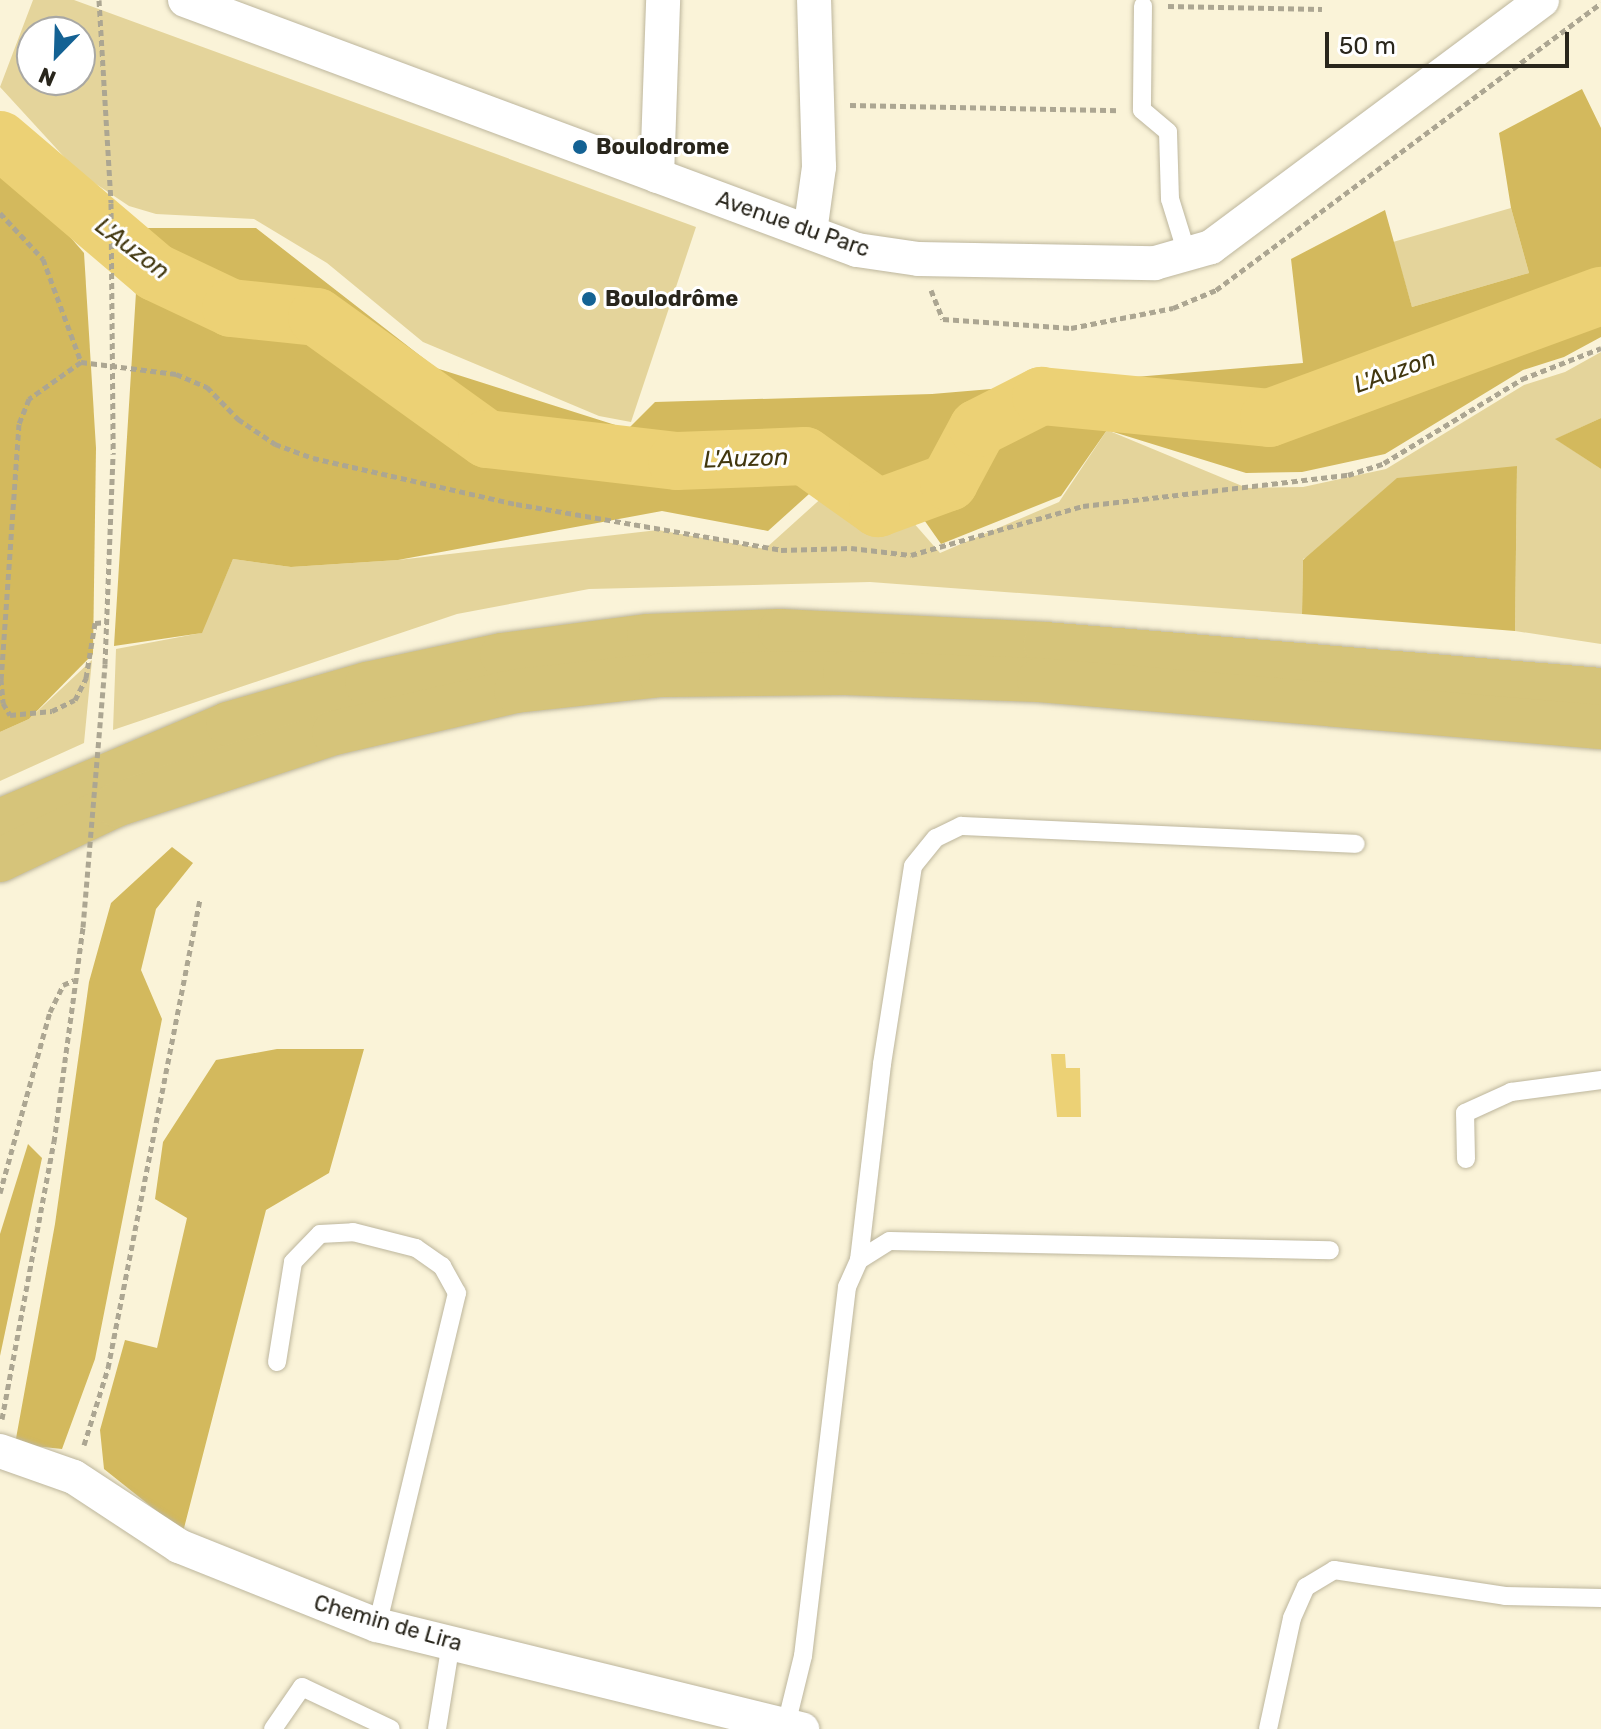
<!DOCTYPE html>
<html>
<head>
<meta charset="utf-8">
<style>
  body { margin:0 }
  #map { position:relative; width:1601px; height:1729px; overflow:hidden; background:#faf3d8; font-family:Rubik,sans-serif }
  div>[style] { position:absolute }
  .green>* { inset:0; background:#e4d49b }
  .forest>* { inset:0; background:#d3b95d }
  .water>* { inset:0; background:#ecd175 }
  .river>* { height:58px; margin:-29px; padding:0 29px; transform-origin:29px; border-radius:29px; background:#ecd175 }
  .path>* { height:5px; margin-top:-2.5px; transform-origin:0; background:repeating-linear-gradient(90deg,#aca692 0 6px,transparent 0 10px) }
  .roads { filter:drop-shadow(0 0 2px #bdb69d) drop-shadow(0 0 2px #bdb69d) }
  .lane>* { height:18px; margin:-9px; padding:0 9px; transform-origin:9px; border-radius:9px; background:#fff }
  .street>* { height:34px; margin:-17px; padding:0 17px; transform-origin:17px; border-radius:17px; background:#fff }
  .primary>* { height:44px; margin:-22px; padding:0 22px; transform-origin:22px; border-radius:22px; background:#d6c47a }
  .path-bridge>* { height:5px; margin-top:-2.5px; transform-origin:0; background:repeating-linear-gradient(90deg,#aca692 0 6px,transparent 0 10px) }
  .dots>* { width:22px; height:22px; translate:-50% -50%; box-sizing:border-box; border:4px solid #fff; border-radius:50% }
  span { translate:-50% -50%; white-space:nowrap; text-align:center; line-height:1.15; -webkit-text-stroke:6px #fff; paint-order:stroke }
  .poi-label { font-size:22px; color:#29261c; font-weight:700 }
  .left { translate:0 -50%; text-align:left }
  .street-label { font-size:22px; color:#29261c }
  .water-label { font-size:24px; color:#42370f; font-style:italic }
  .north { position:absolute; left:16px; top:16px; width:80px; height:80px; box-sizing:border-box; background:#fff; border:2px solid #a9a8a4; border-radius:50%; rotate:203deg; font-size:22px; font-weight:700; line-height:32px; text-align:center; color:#29261c }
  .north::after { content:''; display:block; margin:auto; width:28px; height:36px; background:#146294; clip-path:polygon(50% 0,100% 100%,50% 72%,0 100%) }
  .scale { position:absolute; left:1325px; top:32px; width:244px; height:36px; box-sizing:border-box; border:4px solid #29261c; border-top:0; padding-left:10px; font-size:24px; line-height:28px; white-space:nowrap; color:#29261c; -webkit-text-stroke:6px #fff; paint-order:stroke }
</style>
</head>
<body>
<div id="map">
  <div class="green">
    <div style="clip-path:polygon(evenodd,33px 0,74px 0,696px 227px,631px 422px,599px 416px,423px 342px,327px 263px,254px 219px,156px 214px,129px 206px,78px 172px,0 87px,33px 0,32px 32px,80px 32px,80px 80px,32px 80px,32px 32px)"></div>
    <div style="clip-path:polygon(1511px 208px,1529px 273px,1412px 307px,1393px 242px)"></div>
    <div style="clip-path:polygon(1601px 352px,1601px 418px,1556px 439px,1601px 469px,1601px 644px,1515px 631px,1517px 466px,1303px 559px,1302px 614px,870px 582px,589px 589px,457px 614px,113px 730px,116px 649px,201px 633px,233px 559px,291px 567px,398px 560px,658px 530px,765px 549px,836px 485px,877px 513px,898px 505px,940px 553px,1059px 502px,1107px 430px,1247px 488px,1303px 487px,1386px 469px,1524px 385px,1565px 372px)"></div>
    <div style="clip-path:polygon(92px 660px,84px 743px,0 781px,0 732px,29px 719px)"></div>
  </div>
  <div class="forest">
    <div style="clip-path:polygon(1582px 89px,1601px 128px,1601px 337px,1564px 357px,1523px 370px,1385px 454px,1302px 472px,1246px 473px,1107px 430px,1061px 496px,941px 544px,901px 487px,880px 494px,839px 467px,768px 531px,662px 511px,398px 560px,291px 567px,233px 559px,202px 633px,114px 646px,140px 228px,256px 228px,436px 368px,628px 429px,655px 402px,932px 394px,1303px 363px,1291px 259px,1385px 210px,1412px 307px,1529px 273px,1511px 208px,1499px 133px)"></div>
    <div style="clip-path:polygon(0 156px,84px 253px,96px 448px,93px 654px,29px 719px,0 732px)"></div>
    <div style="clip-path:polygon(1601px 418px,1601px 469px,1555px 439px)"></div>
    <div style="clip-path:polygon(1517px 466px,1515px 631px,1302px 614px,1303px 560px,1397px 478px)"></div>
    <div style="clip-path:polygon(172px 847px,193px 863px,156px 909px,141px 970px,162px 1019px,95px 1359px,62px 1449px,15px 1444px,55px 1224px,89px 982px,111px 903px)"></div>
    <div style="clip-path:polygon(277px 1049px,364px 1049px,329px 1173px,266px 1210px,183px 1532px,104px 1469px,100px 1430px,125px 1340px,157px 1348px,187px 1218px,155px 1199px,163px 1142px,216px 1060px)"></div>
    <div style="clip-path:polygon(28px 1144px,42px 1158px,0 1356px,0 1234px)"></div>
  </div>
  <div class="water">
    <div style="clip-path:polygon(1051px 1054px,1065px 1054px,1066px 1068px,1080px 1068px,1081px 1117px,1057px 1117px)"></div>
  </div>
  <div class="river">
    <div style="left:0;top:140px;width:204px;rotate:40.4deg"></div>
    <div style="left:155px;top:272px;width:84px;rotate:25.3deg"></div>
    <div style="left:231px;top:308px;width:86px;rotate:6deg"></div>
    <div style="left:317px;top:317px;width:209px;rotate:35.7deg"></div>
    <div style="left:487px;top:439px;width:191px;rotate:6.6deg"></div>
    <div style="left:677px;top:461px;width:128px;rotate:-2.2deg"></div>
    <div style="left:805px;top:456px;width:90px;rotate:35.5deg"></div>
    <div style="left:878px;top:508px;width:76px;rotate:-20.1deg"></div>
    <div style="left:949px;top:482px;width:61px;rotate:-61.8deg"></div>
    <div style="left:978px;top:428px;width:71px;rotate:-26.9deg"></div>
    <div style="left:1041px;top:396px;width:229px;rotate:5.5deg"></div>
    <div style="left:1269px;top:418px;width:354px;rotate:-20.2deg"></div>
  </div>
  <div class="path">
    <div style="left:1168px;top:6px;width:154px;rotate:1.1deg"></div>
    <div style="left:850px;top:105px;width:270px;rotate:1.1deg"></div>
    <div style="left:0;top:213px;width:63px;rotate:46.9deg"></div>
    <div style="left:43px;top:259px;width:110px;rotate:69.7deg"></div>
    <div style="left:931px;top:290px;width:31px;rotate:68deg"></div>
    <div style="left:943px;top:319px;width:128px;rotate:4deg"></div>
    <div style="left:1071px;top:328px;width:104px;rotate:-11.1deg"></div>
    <div style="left:1173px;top:308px;width:47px;rotate:-22.7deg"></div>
    <div style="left:1216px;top:290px;width:480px;rotate:-36.7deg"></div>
    <div style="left:81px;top:362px;width:96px;rotate:7.2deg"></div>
    <div style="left:176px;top:374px;width:34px;rotate:23deg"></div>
    <div style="left:207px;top:387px;width:45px;rotate:45.9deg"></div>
    <div style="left:238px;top:419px;width:45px;rotate:34deg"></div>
    <div style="left:275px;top:444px;width:40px;rotate:20.2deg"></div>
    <div style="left:313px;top:458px;width:208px;rotate:12.8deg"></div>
    <div style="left:516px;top:504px;width:269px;rotate:9.8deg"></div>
    <div style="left:781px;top:550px;width:70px;rotate:-1.6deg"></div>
    <div style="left:851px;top:548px;width:60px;rotate:6.7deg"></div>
    <div style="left:911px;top:555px;width:179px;rotate:-15.9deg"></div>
    <div style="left:1083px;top:506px;width:267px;rotate:-6.7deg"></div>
    <div style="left:1348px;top:475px;width:38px;rotate:-18deg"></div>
    <div style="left:1384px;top:463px;width:162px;rotate:-31.3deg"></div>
    <div style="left:1522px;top:379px;width:85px;rotate:-21.4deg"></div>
    <div style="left:81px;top:362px;width:64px;rotate:144.6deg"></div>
    <div style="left:29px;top:399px;width:27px;rotate:112deg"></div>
    <div style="left:19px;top:424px;width:256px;rotate:94deg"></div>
    <div style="left:1px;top:679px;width:24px;rotate:85deg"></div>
    <div style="left:3px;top:703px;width:14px;rotate:60deg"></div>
    <div style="left:10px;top:715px;width:42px;rotate:-5.4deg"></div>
    <div style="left:52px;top:711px;width:25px;rotate:-26deg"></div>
    <div style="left:75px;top:700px;width:25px;rotate:-63deg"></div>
    <div style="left:86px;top:678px;width:56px;rotate:-80.7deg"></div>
    <div style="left:95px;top:623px;width:12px;rotate:-5deg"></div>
    <div style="left:105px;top:664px;width:210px;rotate:-87.8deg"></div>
    <div style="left:0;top:1193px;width:188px;rotate:-74.6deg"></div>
    <div style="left:50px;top:1012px;width:30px;rotate:-64deg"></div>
    <div style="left:63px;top:985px;width:12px;rotate:-24deg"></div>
    <div style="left:2px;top:1419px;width:282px;rotate:-79.4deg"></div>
    <div style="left:54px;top:1142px;width:217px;rotate:-82.3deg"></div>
    <div style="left:84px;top:1445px;width:81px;rotate:-72.7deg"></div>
    <div style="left:108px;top:1368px;width:478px;rotate:-78.9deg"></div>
  </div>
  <div class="roads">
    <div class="lane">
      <div style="left:1143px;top:6px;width:104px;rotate:90.6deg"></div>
      <div style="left:1142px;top:110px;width:34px;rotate:40deg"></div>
      <div style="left:1168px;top:132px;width:67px;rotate:88.3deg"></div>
      <div style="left:1170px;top:199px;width:61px;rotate:72.8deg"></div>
      <div style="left:1466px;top:1159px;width:46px;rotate:-91.2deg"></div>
      <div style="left:1465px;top:1113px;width:51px;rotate:-24.5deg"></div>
      <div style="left:1511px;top:1092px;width:91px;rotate:-7.6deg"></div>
      <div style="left:859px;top:1260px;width:197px;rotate:-83.3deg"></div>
      <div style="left:882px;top:1064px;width:200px;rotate:-81.1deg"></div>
      <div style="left:913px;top:866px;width:36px;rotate:-51deg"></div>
      <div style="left:936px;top:838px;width:28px;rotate:-26deg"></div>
      <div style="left:961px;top:826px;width:395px;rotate:2.6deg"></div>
      <div style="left:277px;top:1362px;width:101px;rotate:-80.9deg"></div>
      <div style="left:293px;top:1262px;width:39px;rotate:-46deg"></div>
      <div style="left:320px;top:1234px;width:33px;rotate:-3deg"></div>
      <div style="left:353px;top:1232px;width:65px;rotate:14.3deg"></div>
      <div style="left:416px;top:1248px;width:32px;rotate:35deg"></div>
      <div style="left:442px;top:1266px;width:31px;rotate:61deg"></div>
      <div style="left:457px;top:1293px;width:342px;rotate:103.5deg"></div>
      <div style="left:786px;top:1725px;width:71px;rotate:-76.2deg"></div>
      <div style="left:803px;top:1656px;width:372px;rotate:-83.2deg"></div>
      <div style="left:847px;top:1287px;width:30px;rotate:-66deg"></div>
      <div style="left:859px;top:1260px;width:36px;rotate:-32deg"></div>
      <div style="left:890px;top:1241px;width:440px;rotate:1.2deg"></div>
      <div style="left:273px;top:1729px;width:51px;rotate:-55.4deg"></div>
      <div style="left:302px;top:1687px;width:98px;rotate:25.3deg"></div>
      <div style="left:437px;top:1729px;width:87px;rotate:-80.8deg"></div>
      <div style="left:1268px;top:1729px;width:114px;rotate:-77.8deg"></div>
      <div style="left:1292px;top:1618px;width:34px;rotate:-66deg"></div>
      <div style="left:1306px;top:1587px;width:33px;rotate:-31deg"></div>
      <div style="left:1334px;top:1570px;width:173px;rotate:8.6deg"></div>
      <div style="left:1505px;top:1596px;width:96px;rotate:1.2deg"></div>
    </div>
    <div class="street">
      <div style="left:185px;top:0;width:717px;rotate:20.41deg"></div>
      <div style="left:857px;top:250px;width:62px;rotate:8.4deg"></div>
      <div style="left:918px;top:259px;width:237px;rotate:1deg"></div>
      <div style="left:1155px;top:263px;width:58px;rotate:-15.9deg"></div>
      <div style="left:1211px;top:247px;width:413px;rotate:-36.7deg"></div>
      <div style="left:657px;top:176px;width:176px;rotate:-88deg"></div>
      <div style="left:810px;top:232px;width:66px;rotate:-82.1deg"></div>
      <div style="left:819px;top:167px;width:167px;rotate:-91.7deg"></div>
      <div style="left:0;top:1451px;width:78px;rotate:19.4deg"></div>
      <div style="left:74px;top:1477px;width:126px;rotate:33.3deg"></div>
      <div style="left:179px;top:1546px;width:213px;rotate:21.8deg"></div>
      <div style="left:377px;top:1625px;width:438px;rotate:13.8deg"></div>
    </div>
    <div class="primary">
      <div style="left:0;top:821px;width:248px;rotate:-23deg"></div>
      <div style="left:228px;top:724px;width:145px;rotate:-16.1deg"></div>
      <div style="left:367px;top:684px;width:138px;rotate:-12.1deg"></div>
      <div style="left:502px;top:655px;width:148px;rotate:-7.4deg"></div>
      <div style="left:649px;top:636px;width:131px;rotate:-2.2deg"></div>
      <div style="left:780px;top:631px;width:265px;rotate:2.8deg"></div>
      <div style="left:1045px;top:644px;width:558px;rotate:4.73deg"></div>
      <div style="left:0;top:860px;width:128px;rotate:-25.4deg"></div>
      <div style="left:116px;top:805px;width:230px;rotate:-18.3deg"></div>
      <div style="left:334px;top:733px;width:187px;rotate:-13deg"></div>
      <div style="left:516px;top:691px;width:146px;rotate:-6.3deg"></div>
      <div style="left:661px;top:675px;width:184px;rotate:-0.6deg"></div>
      <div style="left:845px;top:673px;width:194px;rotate:2.1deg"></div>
      <div style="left:1039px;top:680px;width:564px;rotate:4.78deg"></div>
    </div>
  </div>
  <div class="path-bridge">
    <div style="left:99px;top:0;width:203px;rotate:86.6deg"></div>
    <div style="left:111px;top:203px;width:251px;rotate:89.5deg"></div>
    <div style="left:83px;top:927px;width:264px;rotate:-85.2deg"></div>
  </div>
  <div class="dots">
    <div style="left:580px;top:147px;background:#146294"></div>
    <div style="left:589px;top:299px;background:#146294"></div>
  </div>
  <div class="poi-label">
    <span class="left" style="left:596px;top:147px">Boulodrome</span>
    <span class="left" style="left:605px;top:299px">Boulodrôme</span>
  </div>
  <div class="street-label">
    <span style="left:793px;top:224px;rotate:19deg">Avenue du Parc</span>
    <span style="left:388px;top:1623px;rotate:16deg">Chemin de Lira</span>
  </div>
  <div class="water-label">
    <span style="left:132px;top:249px;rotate:37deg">L'Auzon</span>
    <span style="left:1395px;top:372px;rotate:-20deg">L'Auzon</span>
    <span style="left:746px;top:459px;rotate:-2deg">L'Auzon</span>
  </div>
  <div class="north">N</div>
  <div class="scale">50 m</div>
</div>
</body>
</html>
